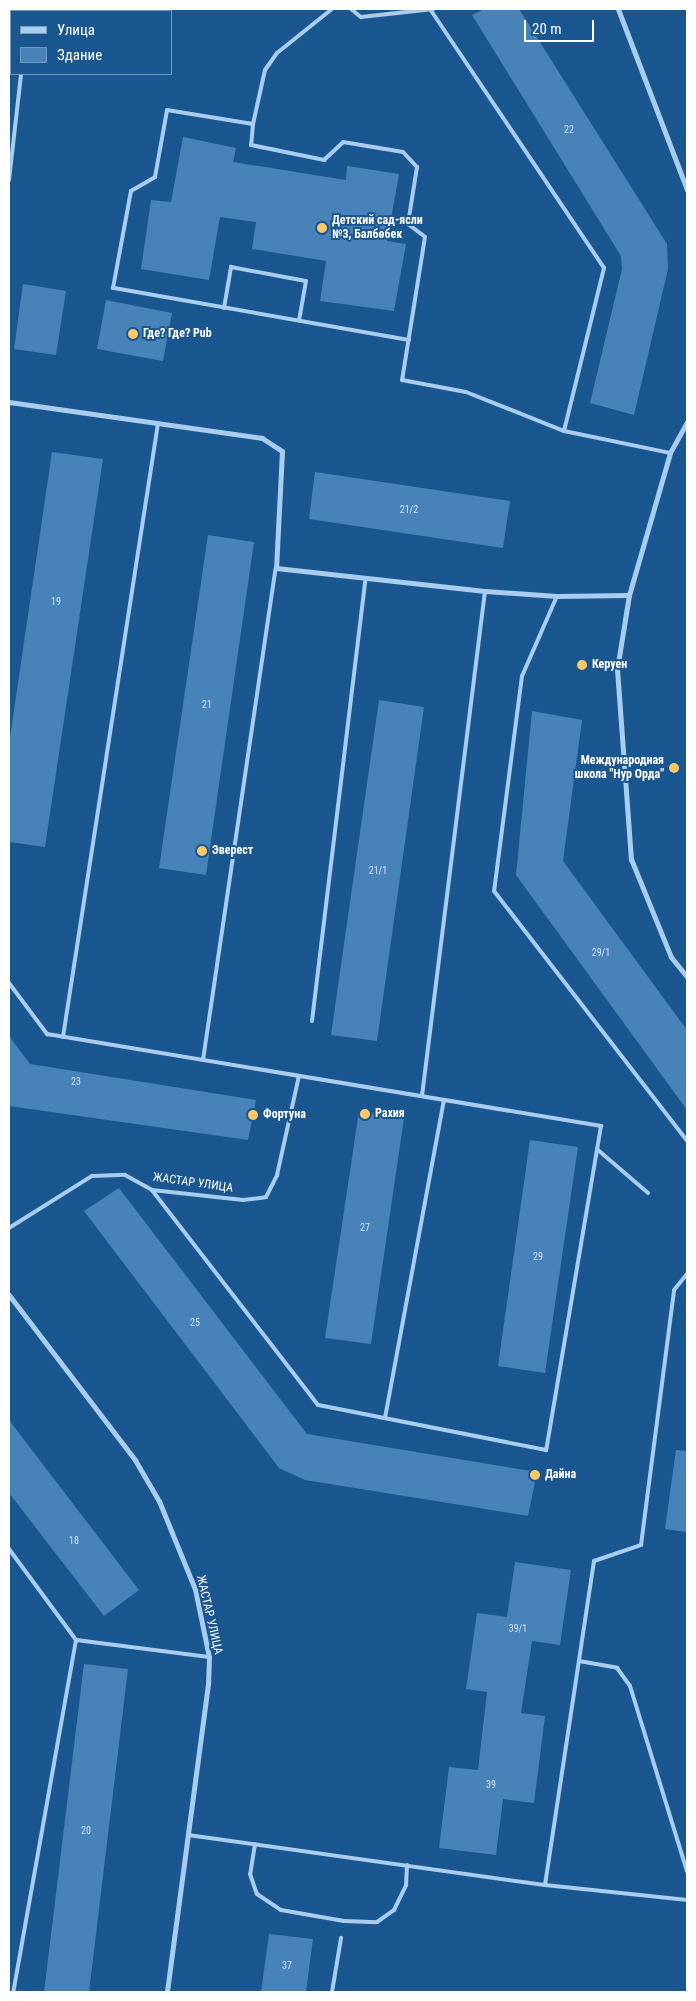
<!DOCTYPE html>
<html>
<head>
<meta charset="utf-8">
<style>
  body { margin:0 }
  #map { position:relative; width:696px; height:2001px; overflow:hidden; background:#1a5690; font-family:"Roboto Condensed",sans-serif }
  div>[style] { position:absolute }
  .building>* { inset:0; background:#4782b9 }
  .lane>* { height:4px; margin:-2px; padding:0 2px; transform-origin:2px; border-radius:2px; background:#a9cdee }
  .street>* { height:5px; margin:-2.5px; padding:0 2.5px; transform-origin:2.5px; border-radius:2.5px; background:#a9cdee }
  .dots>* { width:14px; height:14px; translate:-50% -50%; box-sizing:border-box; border:2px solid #1a5690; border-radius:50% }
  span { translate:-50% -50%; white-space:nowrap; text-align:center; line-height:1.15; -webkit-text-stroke:4px #1a5690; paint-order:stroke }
  .number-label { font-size:10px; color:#d1e0ee }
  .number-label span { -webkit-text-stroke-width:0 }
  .poi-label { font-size:12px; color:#fff; font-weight:700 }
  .left { translate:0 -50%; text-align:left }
  .right { translate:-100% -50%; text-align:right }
  .street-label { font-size:12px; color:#fff }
  .frame { position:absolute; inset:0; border:10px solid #fff; pointer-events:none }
  .legend { position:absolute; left:10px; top:10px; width:162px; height:65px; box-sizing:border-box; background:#1a5690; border:1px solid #769abc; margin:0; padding:6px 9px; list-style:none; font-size:15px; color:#fff }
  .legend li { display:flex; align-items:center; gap:10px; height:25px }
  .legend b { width:25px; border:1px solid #769abc }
  .scale { position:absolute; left:524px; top:20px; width:70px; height:22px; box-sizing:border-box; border:2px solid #fff; border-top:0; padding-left:6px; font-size:15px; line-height:18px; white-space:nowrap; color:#fff; -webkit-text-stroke:4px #1a5690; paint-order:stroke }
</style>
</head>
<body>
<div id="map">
  <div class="building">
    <div style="clip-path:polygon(484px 9px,519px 9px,667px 244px,668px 269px,634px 415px,590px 403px,622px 269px,621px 256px,472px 15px)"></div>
    <div style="clip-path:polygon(183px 137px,236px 148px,233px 162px,346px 180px,347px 166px,399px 174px,387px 241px,406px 244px,394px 311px,320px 301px,326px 261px,252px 249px,256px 222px,220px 217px,209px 280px,141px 269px,151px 200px,171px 202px)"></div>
    <div style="clip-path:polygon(23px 284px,66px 291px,56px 355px,14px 349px)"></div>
    <div style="clip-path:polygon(106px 300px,172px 313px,163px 361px,97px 349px)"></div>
    <div style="clip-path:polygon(52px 452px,103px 459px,45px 847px,9px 842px,9px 744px)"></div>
    <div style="clip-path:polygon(315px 472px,510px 501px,503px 548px,309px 519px)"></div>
    <div style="clip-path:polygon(208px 535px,254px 542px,206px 875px,159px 868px)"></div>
    <div style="clip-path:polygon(379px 700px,424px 707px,377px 1041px,331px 1035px)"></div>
    <div style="clip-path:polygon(532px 711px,582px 720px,563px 861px,687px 1030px,687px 1110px,516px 875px)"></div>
    <div style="clip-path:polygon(9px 1036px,30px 1064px,256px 1100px,248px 1140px,9px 1106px)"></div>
    <div style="clip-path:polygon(359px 1111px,404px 1118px,371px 1344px,325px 1338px)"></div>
    <div style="clip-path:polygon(530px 1140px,578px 1147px,545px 1373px,498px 1366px)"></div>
    <div style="clip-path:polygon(119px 1188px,307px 1434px,537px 1472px,528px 1516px,305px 1480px,279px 1468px,84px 1211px)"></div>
    <div style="clip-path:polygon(9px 1420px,139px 1590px,104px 1616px,9px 1493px)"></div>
    <div style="clip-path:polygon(676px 1450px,687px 1451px,687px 1532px,665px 1529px)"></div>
    <div style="clip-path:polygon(515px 1562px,571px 1570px,560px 1645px,532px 1641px,521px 1713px,545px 1716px,534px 1803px,503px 1799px,496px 1855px,439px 1848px,449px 1767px,478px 1770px,487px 1692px,466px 1689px,477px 1613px,507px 1617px)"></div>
    <div style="clip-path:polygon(84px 1664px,128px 1669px,89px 1992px,44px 1992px)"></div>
    <div style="clip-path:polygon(269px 1934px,313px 1939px,306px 1992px,261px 1992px)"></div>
  </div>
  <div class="lane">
    <div style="left:351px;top:9px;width:13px;rotate:39deg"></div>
    <div style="left:361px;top:17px;width:73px;rotate:-6.3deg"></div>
    <div style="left:430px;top:9px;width:312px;rotate:56.1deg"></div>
    <div style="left:604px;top:268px;width:168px;rotate:103.8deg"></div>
    <div style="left:253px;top:124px;width:55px;rotate:-77.5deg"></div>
    <div style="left:265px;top:70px;width:21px;rotate:-55deg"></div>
    <div style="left:277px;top:53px;width:70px;rotate:-38.7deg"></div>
    <div style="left:9px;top:180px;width:107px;rotate:-83.5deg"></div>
    <div style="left:224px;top:308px;width:42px;rotate:-80.3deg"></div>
    <div style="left:231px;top:267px;width:76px;rotate:10.6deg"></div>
    <div style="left:306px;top:281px;width:40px;rotate:100deg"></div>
    <div style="left:409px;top:340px;width:301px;rotate:-170deg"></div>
    <div style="left:113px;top:288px;width:99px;rotate:-79.5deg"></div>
    <div style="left:131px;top:191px;width:28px;rotate:-30deg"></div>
    <div style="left:155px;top:177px;width:68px;rotate:-79.8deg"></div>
    <div style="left:167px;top:110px;width:87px;rotate:9.2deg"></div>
    <div style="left:253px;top:124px;width:21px;rotate:95deg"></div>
    <div style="left:251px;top:145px;width:75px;rotate:11.6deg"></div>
    <div style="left:324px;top:160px;width:26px;rotate:-43deg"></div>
    <div style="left:343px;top:142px;width:61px;rotate:9.5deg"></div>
    <div style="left:403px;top:152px;width:21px;rotate:47deg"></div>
    <div style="left:417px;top:167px;width:58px;rotate:99deg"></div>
    <div style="left:408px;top:224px;width:21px;rotate:37deg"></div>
    <div style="left:425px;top:237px;width:145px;rotate:99.1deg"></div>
    <div style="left:402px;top:380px;width:65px;rotate:10.6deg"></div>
    <div style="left:466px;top:392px;width:105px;rotate:21.7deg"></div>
    <div style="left:564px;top:431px;width:108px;rotate:11.7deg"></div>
    <div style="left:557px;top:596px;width:87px;rotate:113.6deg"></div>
    <div style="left:522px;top:676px;width:217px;rotate:97.4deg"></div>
    <div style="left:494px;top:891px;width:316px;rotate:52.3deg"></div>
    <div style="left:9px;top:983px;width:64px;rotate:53.3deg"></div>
    <div style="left:47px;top:1034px;width:562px;rotate:9.43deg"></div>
    <div style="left:601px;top:1126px;width:329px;rotate:99.6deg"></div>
    <div style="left:546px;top:1450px;width:232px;rotate:-168.8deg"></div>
    <div style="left:318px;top:1405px;width:272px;rotate:-127.7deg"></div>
    <div style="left:312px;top:1021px;width:444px;rotate:-83.1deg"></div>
    <div style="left:63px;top:1037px;width:621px;rotate:-81.2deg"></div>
    <div style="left:203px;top:1060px;width:497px;rotate:-81.6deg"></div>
    <div style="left:422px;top:1096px;width:509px;rotate:-82.89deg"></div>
    <div style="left:598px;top:1150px;width:66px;rotate:40.7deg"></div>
    <div style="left:9px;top:1228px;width:98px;rotate:-32.1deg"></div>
    <div style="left:92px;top:1176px;width:33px;rotate:-2deg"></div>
    <div style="left:125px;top:1175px;width:31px;rotate:29deg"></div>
    <div style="left:152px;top:1190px;width:92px;rotate:6.3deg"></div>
    <div style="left:243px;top:1200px;width:23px;rotate:-7deg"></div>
    <div style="left:266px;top:1197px;width:25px;rotate:-63deg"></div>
    <div style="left:277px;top:1175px;width:101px;rotate:-77.5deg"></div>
    <div style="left:385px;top:1418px;width:323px;rotate:-79.5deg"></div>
    <div style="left:9px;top:1549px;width:113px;rotate:53.6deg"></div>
    <div style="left:76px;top:1640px;width:358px;rotate:100.1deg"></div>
    <div style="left:76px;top:1640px;width:134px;rotate:7.3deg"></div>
    <div style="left:579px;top:1661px;width:39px;rotate:10deg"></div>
    <div style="left:617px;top:1668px;width:22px;rotate:54deg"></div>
    <div style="left:630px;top:1686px;width:194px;rotate:72.9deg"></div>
    <div style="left:188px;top:1835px;width:360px;rotate:8deg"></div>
    <div style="left:545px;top:1885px;width:143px;rotate:6deg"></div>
    <div style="left:255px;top:1844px;width:30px;rotate:99deg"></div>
    <div style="left:250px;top:1874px;width:21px;rotate:71deg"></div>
    <div style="left:257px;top:1894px;width:29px;rotate:34deg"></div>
    <div style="left:281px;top:1910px;width:64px;rotate:9.9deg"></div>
    <div style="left:344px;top:1921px;width:33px;rotate:2deg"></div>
    <div style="left:377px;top:1922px;width:21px;rotate:-35deg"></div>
    <div style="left:394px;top:1910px;width:28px;rotate:-64deg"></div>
    <div style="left:406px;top:1885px;width:20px;rotate:-87deg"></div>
    <div style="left:545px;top:1885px;width:328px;rotate:-81.4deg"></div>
    <div style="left:594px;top:1561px;width:50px;rotate:-18.8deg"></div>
    <div style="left:641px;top:1545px;width:257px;rotate:-82.6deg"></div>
    <div style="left:674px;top:1290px;width:21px;rotate:-51deg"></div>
    <div style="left:332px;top:1992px;width:55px;rotate:-80.5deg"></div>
  </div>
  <div class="street">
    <div style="left:618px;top:9px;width:194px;rotate:69.1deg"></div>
    <div style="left:9px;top:402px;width:256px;rotate:8.1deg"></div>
    <div style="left:262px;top:438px;width:24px;rotate:33deg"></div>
    <div style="left:282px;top:451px;width:117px;rotate:92.9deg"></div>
    <div style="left:276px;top:568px;width:210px;rotate:6.3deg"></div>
    <div style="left:485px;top:591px;width:72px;rotate:4deg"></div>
    <div style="left:557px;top:596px;width:72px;rotate:-0.8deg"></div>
    <div style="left:687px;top:422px;width:35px;rotate:119deg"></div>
    <div style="left:670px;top:453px;width:148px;rotate:106.1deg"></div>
    <div style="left:629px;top:595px;width:75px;rotate:99.2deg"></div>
    <div style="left:617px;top:669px;width:191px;rotate:85.8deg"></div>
    <div style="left:631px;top:859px;width:106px;rotate:67.8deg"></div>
    <div style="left:671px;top:957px;width:26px;rotate:51deg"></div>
    <div style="left:9px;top:1295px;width:208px;rotate:52.6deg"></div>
    <div style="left:135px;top:1460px;width:48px;rotate:59.7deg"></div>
    <div style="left:159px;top:1501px;width:95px;rotate:67.8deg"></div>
    <div style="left:195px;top:1589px;width:69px;rotate:78.4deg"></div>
    <div style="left:209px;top:1657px;width:27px;rotate:92deg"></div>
    <div style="left:208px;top:1684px;width:311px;rotate:97.6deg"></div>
  </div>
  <div class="dots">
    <div style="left:322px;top:228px;background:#ffc866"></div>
    <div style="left:133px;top:334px;background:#ffc866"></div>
    <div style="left:582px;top:665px;background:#ffc866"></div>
    <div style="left:674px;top:768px;background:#ffc866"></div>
    <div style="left:202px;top:851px;background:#ffc866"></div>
    <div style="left:365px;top:1114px;background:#ffc866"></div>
    <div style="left:253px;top:1115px;background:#ffc866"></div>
    <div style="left:535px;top:1475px;background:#ffc866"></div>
  </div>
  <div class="number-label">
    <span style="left:569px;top:130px">22</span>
    <span style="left:409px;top:510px">21/2</span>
    <span style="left:56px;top:602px">19</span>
    <span style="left:207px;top:705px">21</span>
    <span style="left:378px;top:871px">21/1</span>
    <span style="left:601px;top:953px">29/1</span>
    <span style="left:76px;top:1082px">23</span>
    <span style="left:365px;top:1228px">27</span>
    <span style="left:538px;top:1257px">29</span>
    <span style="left:195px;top:1323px">25</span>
    <span style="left:74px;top:1541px">18</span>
    <span style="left:518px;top:1629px">39/1</span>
    <span style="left:491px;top:1785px">39</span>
    <span style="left:86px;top:1831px">20</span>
    <span style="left:287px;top:1966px">37</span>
  </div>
  <div class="poi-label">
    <span class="left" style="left:332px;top:228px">Детский сад-ясли<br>№3, Балбөбек</span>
    <span class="left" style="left:143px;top:334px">Где? Где? Pub</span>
    <span class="left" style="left:592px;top:665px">Керуен</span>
    <span class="right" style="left:664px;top:768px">Международная<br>школа "Нур Орда"</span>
    <span class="left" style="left:212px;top:851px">Эверест</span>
    <span class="left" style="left:375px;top:1114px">Рахия</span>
    <span class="left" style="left:263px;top:1115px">Фортуна</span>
    <span class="left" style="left:545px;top:1475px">Дайна</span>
  </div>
  <div class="street-label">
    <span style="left:193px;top:1183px;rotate:8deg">ЖАСТАР УЛИЦА</span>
    <span style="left:209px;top:1615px;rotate:77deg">ЖАСТАР УЛИЦА</span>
  </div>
  <div class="frame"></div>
  <ul class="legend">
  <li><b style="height:6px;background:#a9cdee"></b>Улица</li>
  <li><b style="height:14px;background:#4782b9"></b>Здание</li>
  </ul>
  <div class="scale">20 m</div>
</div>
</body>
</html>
